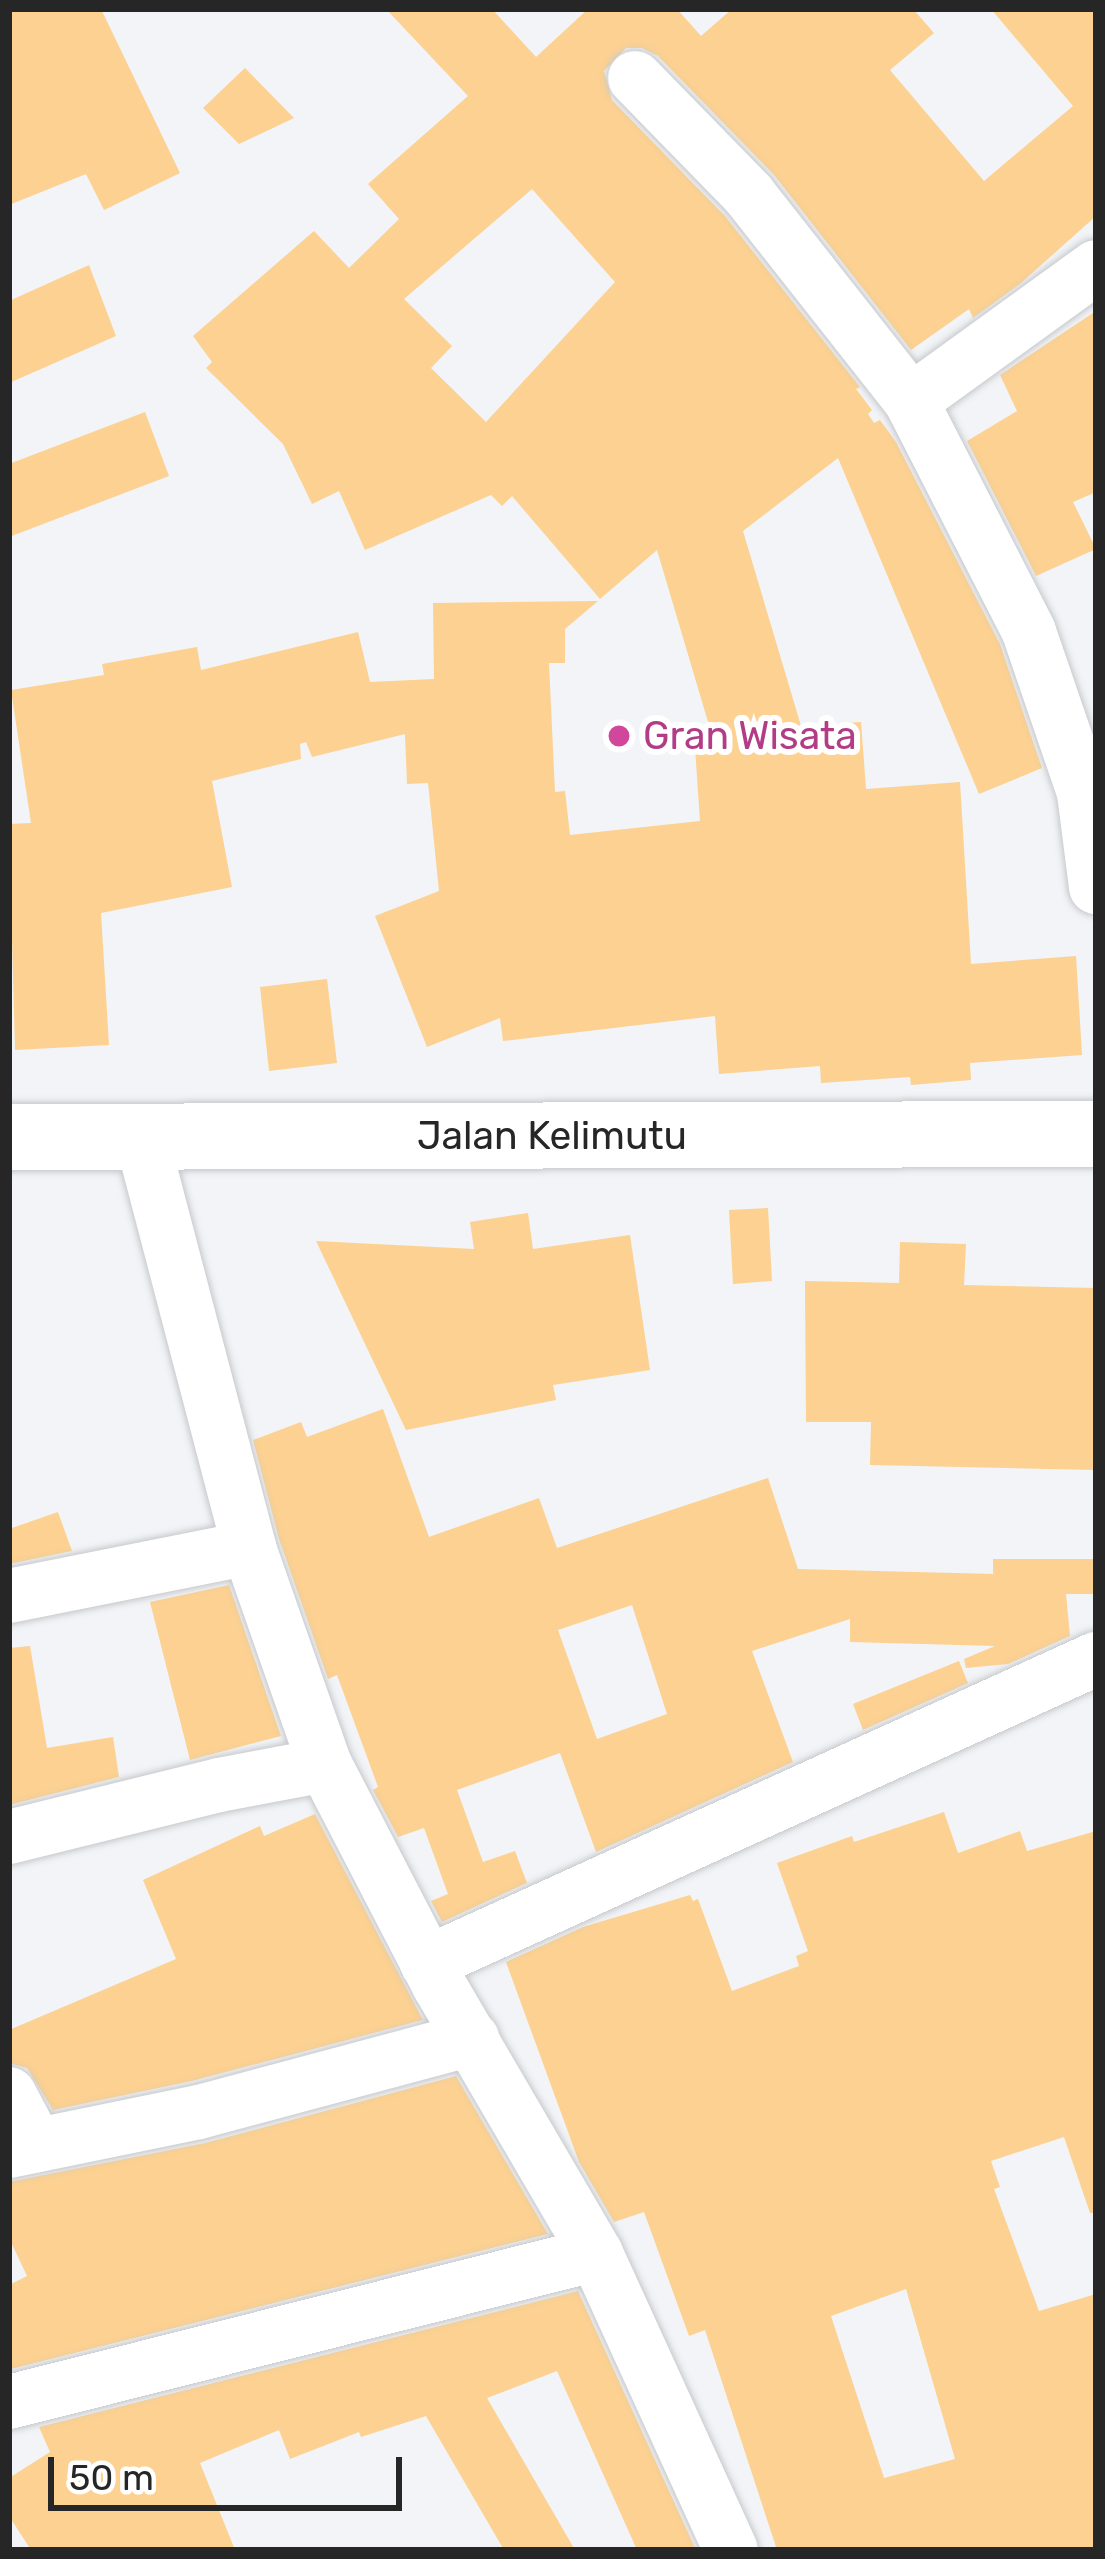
<!DOCTYPE html>
<html>
<head>
<meta charset="utf-8">
<style>
  body { margin:0 }
  #map { position:relative; width:1105px; height:2559px; overflow:hidden; background:#f2f4f7; font-family:Rubik,sans-serif }
  div>[style] { position:absolute }
  .building>* { inset:0; background:#fcd191 }
  .roads { filter:drop-shadow(0 0 3px #c7c9cc) drop-shadow(0 0 3px #c7c9cc) }
  .minor>* { height:54px; margin:-27px; padding:0 27px; transform-origin:27px; border-radius:27px; background:#fff }
  .tertiary>* { height:66px; margin:-33px; padding:0 33px; transform-origin:33px; border-radius:33px; background:#fff }
  .dots>* { width:33px; height:33px; translate:-50% -50%; box-sizing:border-box; border:6px solid #fff; border-radius:50% }
  span { translate:-50% -50%; white-space:nowrap; text-align:center; line-height:1.15; -webkit-text-stroke:12px #fff; paint-order:stroke }
  .hotel-label { font-size:39px; color:#b23c85 }
  .left { translate:0 -50%; text-align:left }
  .street-label { font-size:39px; color:#262627 }
  .frame { position:absolute; inset:0; border:12px solid #262627; pointer-events:none }
  .scale { position:absolute; left:48px; top:2457px; width:354px; height:54px; box-sizing:border-box; border:6px solid #262627; border-top:0; padding-left:15px; font-size:36px; line-height:42px; white-space:nowrap; color:#262627; -webkit-text-stroke:9px #fff; paint-order:stroke }
</style>
</head>
<body>
<div id="map">
  <div class="building">
    <div style="clip-path:polygon(9px 9px,101px 9px,180px 173px,104px 210px,86px 174px,9px 205px)"></div>
    <div style="clip-path:polygon(evenodd,386px 9px,492px 9px,536px 57px,588px 9px,677px 9px,701px 36px,732px 9px,913px 9px,934px 33px,890px 70px,984px 181px,1073px 106px,991px 9px,1096px 9px,1096px 216px,1021px 283px,973px 318px,969px 309px,911px 350px,774px 175px,658px 56px,642px 48px,626px 48px,604px 71px,612px 100px,725px 216px,860px 387px,856px 389px,872px 410px,868px 414px,874px 423px,880px 420px,896px 442px,1000px 644px,1042px 768px,979px 794px,838px 458px,743px 531px,801px 726px,861px 722px,866px 789px,960px 782px,971px 964px,1076px 956px,1082px 1055px,970px 1063px,971px 1080px,911px 1085px,910px 1077px,821px 1083px,820px 1066px,719px 1074px,715px 1016px,503px 1041px,500px 1018px,427px 1047px,375px 916px,439px 891px,428px 783px,407px 784px,405px 734px,312px 757px,306px 742px,300px 744px,301px 759px,212px 781px,232px 887px,101px 913px,109px 1045px,15px 1050px,9px 824px,31px 823px,11px 690px,104px 675px,102px 664px,197px 647px,201px 670px,358px 632px,370px 682px,434px 679px,433px 603px,598px 601px,565px 629px,565px 663px,549px 663px,555px 792px,565px 791px,570px 835px,700px 821px,694px 733px,711px 732px,657px 550px,600px 599px,512px 496px,502px 506px,491px 495px,365px 550px,339px 491px,312px 504px,283px 444px,206px 368px,212px 362px,193px 336px,314px 231px,349px 268px,399px 219px,368px 184px,468px 96px,386px 9px,532px 189px,615px 282px,486px 422px,431px 368px,452px 346px,404px 299px,532px 189px)"></div>
    <div style="clip-path:polygon(245px 68px,294px 118px,239px 144px,203px 108px)"></div>
    <div style="clip-path:polygon(89px 265px,116px 336px,9px 383px,9px 301px)"></div>
    <div style="clip-path:polygon(1096px 311px,1096px 492px,1073px 502px,1096px 549px,1036px 576px,967px 441px,1017px 411px,1000px 375px)"></div>
    <div style="clip-path:polygon(145px 412px,169px 476px,9px 537px,9px 464px)"></div>
    <div style="clip-path:polygon(327px 979px,337px 1063px,269px 1071px,260px 987px)"></div>
    <div style="clip-path:polygon(768px 1208px,772px 1281px,733px 1284px,729px 1210px)"></div>
    <div style="clip-path:polygon(528px 1213px,533px 1249px,630px 1235px,650px 1370px,553px 1385px,556px 1400px,406px 1430px,316px 1241px,474px 1249px,470px 1222px)"></div>
    <div style="clip-path:polygon(900px 1242px,966px 1244px,964px 1285px,1096px 1288px,1096px 1470px,870px 1465px,871px 1422px,806px 1422px,805px 1281px,899px 1283px)"></div>
    <div style="clip-path:polygon(evenodd,383px 1409px,429px 1537px,539px 1498px,557px 1548px,768px 1478px,798px 1569px,993px 1574px,993px 1559px,1096px 1559px,1096px 1594px,1066px 1594px,1070px 1636px,1008px 1664px,966px 1668px,964px 1659px,995px 1646px,850px 1642px,850px 1619px,752px 1651px,793px 1762px,596px 1852px,560px 1753px,457px 1790px,483px 1862px,515px 1851px,527px 1883px,442px 1922px,431px 1901px,448px 1894px,424px 1828px,398px 1837px,373px 1790px,378px 1787px,337px 1675px,328px 1679px,279px 1539px,253px 1440px,301px 1422px,307px 1437px,383px 1409px,632px 1605px,667px 1714px,597px 1739px,558px 1630px,632px 1605px)"></div>
    <div style="clip-path:polygon(58px 1512px,72px 1551px,9px 1564px,9px 1529px)"></div>
    <div style="clip-path:polygon(229px 1585px,281px 1736px,190px 1760px,150px 1602px)"></div>
    <div style="clip-path:polygon(30px 1646px,47px 1748px,113px 1737px,119px 1777px,9px 1805px,9px 1648px)"></div>
    <div style="clip-path:polygon(959px 1661px,968px 1683px,863px 1730px,853px 1704px)"></div>
    <div style="clip-path:polygon(evenodd,944px 1812px,958px 1853px,1020px 1831px,1027px 1851px,1096px 1831px,1096px 2212px,1090px 2213px,1064px 2137px,991px 2161px,1000px 2187px,994px 2189px,1039px 2311px,1096px 2294px,1096px 2550px,777px 2550px,705px 2330px,689px 2336px,644px 2212px,614px 2222px,579px 2162px,506px 1962px,583px 1927px,690px 1895px,693px 1901px,698px 1899px,732px 1991px,799px 1966px,796px 1956px,808px 1951px,777px 1863px,852px 1836px,854px 1842px,944px 1812px,906px 2289px,955px 2459px,884px 2478px,831px 2316px,906px 2289px)"></div>
    <div style="clip-path:polygon(315px 1814px,423px 2020px,192px 2081px,53px 2110px,27px 2068px,9px 2063px,9px 2030px,176px 1959px,143px 1880px,260px 1826px,264px 1836px)"></div>
    <div style="clip-path:polygon(456px 2076px,548px 2234px,11px 2369px,9px 2285px,27px 2276px,9px 2238px,9px 2182px,205px 2143px)"></div>
    <div style="clip-path:polygon(578px 2291px,696px 2550px,637px 2550px,557px 2371px,487px 2398px,575px 2550px,504px 2550px,426px 2416px,361px 2437px,359px 2432px,290px 2459px,279px 2430px,200px 2463px,235px 2550px,31px 2550px,9px 2516px,9px 2478px,50px 2452px,39px 2427px)"></div>
  </div>
  <div class="roads">
    <div class="minor">
      <div style="left:635px;top:78px;width:163px;rotate:45.7deg"></div>
      <div style="left:749px;top:195px;width:262px;rotate:51.8deg"></div>
      <div style="left:911px;top:401px;width:259px;rotate:62.9deg"></div>
      <div style="left:1029px;top:632px;width:170px;rotate:71.1deg"></div>
      <div style="left:1084px;top:793px;width:95px;rotate:82.7deg"></div>
      <div style="left:911px;top:401px;width:228px;rotate:-35.9deg"></div>
      <div style="left:141px;top:1135px;width:427px;rotate:75.3deg"></div>
      <div style="left:249px;top:1548px;width:230px;rotate:70.7deg"></div>
      <div style="left:325px;top:1765px;width:248px;rotate:62.6deg"></div>
      <div style="left:439px;top:1985px;width:311px;rotate:59.7deg"></div>
      <div style="left:596px;top:2254px;width:325px;rotate:65.5deg"></div>
      <div style="left:9px;top:1596px;width:245px;rotate:-11.3deg"></div>
      <div style="left:9px;top:1837px;width:216px;rotate:-13.9deg"></div>
      <div style="left:219px;top:1785px;width:108px;rotate:-10.7deg"></div>
      <div style="left:427px;top:1963px;width:735px;rotate:-24.44deg"></div>
      <div style="left:9px;top:2094px;width:58px;rotate:62.1deg"></div>
      <div style="left:9px;top:2151px;width:194px;rotate:-11.6deg"></div>
      <div style="left:199px;top:2112px;width:283px;rotate:-15deg"></div>
      <div style="left:9px;top:2402px;width:605px;rotate:-14.15deg"></div>
    </div>
    <div class="tertiary">
      <div style="left:9px;top:1137px;width:1087px;rotate:-0.16deg"></div>
    </div>
  </div>
  <div class="dots">
    <div style="left:619px;top:736px;background:#d1479c"></div>
  </div>
  <div class="hotel-label">
    <span class="left" style="left:643px;top:736px">Gran Wisata</span>
  </div>
  <div class="street-label">
    <span style="left:552px;top:1136px">Jalan Kelimutu</span>
  </div>
  <div class="frame"></div>
  <div class="scale">50 m</div>
</div>
</body>
</html>
